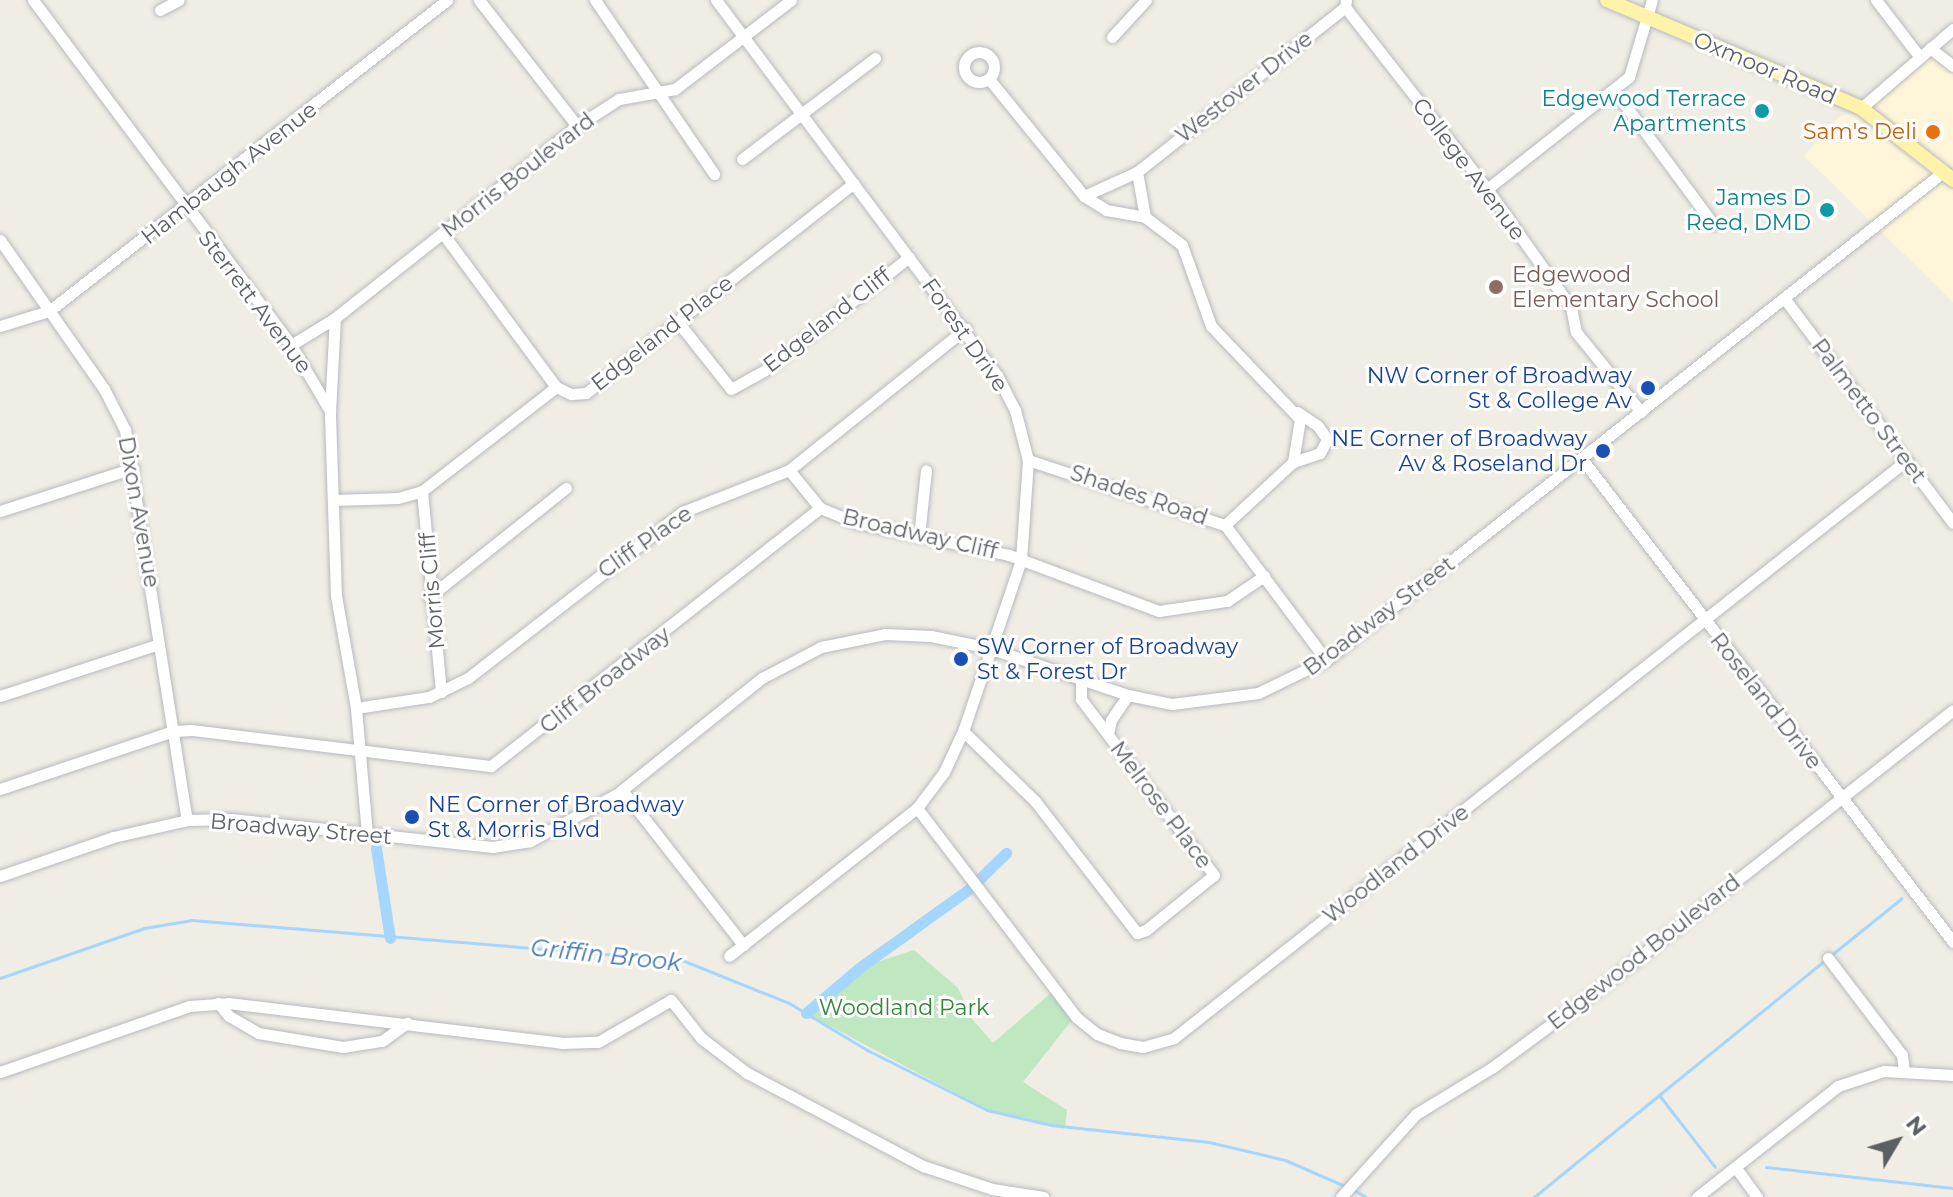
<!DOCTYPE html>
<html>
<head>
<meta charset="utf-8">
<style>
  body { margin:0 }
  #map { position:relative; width:1953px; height:1197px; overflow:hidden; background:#efede4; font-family:Montserrat,sans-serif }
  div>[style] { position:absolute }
  .commercial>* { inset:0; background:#fff6d9 }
  .green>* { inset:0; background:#bfe7c0 }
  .stream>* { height:3px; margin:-1.5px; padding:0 1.5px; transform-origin:1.5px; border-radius:1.5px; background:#a4d6ff }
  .canal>* { height:11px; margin:-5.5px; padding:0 5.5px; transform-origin:5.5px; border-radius:5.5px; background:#a4d6ff }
  .roads { filter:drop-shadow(0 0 2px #b6babe) drop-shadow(0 0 2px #b6babe) }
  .minor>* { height:11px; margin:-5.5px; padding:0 5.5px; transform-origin:5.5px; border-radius:5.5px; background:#fff }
  .minor>.ring { margin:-5.5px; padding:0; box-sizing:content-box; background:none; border:11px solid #fff; border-radius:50% }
  .major>* { height:14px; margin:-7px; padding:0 7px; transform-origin:7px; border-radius:7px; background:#fff2a9 }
  .dots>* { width:22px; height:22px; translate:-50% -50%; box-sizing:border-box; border:4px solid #fff; border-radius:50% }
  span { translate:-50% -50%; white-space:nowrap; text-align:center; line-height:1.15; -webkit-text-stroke:6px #fff; paint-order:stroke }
  .street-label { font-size:22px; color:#5c6065 }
  .culture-label { font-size:22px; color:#0d838f }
  .right { translate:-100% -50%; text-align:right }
  .food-label { font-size:22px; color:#c56008 }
  .education-label { font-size:22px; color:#785e54 }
  .left { translate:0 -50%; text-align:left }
  .transit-label { font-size:22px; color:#164399 }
  .park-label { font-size:22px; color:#328637 }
  .water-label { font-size:24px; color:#3d76b5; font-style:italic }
  .north { position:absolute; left:1857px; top:1101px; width:80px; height:80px; -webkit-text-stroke:6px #fff; paint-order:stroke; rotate:52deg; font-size:22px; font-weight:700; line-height:32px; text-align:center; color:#5c6065 }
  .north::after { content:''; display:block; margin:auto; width:28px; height:36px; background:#5c6065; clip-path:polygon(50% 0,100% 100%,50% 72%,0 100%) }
</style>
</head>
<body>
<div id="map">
  <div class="commercial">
    <div style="clip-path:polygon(1929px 52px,1953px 71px,1953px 302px,1804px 156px,1840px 116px,1859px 112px)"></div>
  </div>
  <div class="green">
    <div style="clip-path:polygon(914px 950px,958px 988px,972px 1019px,993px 1043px,1052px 992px,1072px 1020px,1023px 1082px,1067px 1110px,1065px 1127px,987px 1110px,806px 1013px,859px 968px)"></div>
  </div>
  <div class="stream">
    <div style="left:1830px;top:956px;width:92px;rotate:-38.9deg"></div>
    <div style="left:0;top:978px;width:152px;rotate:-19.1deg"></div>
    <div style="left:144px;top:928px;width:49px;rotate:-9.5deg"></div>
    <div style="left:192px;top:920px;width:492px;rotate:4.7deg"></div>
    <div style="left:682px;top:960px;width:115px;rotate:21.9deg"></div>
    <div style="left:789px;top:1003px;width:91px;rotate:31.1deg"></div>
    <div style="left:867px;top:1050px;width:134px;rotate:26.6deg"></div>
    <div style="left:987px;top:1110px;width:66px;rotate:13.2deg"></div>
    <div style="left:1051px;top:1125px;width:159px;rotate:6.1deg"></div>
    <div style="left:1209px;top:1142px;width:78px;rotate:13.3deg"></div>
    <div style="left:1285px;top:1160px;width:65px;rotate:23.4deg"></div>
    <div style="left:1659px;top:1095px;width:213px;rotate:-39.1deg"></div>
    <div style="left:1766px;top:1167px;width:188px;rotate:6.4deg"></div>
    <div style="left:1352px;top:1189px;width:16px;rotate:30deg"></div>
    <div style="left:1534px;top:1197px;width:161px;rotate:-39.2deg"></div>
    <div style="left:1659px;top:1095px;width:91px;rotate:52.1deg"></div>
  </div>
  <div class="canal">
    <div style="left:376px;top:848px;width:91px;rotate:81.2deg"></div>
    <div style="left:806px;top:1013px;width:70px;rotate:-40.3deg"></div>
    <div style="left:859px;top:968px;width:135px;rotate:-35.7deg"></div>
    <div style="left:969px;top:889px;width:52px;rotate:-44.2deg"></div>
  </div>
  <div class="roads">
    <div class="minor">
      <div style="left:33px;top:0;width:431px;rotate:53.2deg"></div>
      <div style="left:291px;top:345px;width:77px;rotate:59.4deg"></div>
      <div style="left:479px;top:0;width:160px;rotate:52.1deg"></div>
      <div style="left:595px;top:0;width:211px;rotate:55.6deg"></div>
      <div style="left:716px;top:0;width:469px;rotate:53.2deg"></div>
      <div style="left:997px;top:375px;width:39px;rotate:63deg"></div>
      <div style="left:1015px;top:410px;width:52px;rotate:75.4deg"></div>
      <div style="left:1028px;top:460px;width:100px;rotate:94deg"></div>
      <div style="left:1021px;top:560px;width:181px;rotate:108.7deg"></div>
      <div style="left:963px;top:731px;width:45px;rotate:114.9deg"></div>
      <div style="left:944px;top:772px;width:45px;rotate:126.9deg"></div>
      <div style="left:917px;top:808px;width:239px;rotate:141.8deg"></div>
      <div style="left:1876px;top:0;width:71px;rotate:52.5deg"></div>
      <div style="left:1345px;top:7px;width:231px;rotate:52deg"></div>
      <div style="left:1487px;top:189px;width:145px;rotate:54.6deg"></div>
      <div style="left:1571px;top:307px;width:25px;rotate:79deg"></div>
      <div style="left:1576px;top:332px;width:103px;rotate:50.9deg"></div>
      <div style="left:160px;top:10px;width:21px;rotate:-28deg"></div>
      <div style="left:1112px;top:37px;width:50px;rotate:-47.4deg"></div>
      <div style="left:1930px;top:48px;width:29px;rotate:38deg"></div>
      <div class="ring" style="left:964px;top:52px;width:19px;height:19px"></div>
      <div style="left:989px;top:79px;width:151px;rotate:50.9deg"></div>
      <div style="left:1084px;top:196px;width:26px;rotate:32deg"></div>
      <div style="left:1106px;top:210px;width:40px;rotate:10deg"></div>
      <div style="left:1614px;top:90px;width:167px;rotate:53.5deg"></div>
      <div style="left:1861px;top:108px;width:121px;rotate:-40.7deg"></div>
      <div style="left:742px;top:159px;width:167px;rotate:-37.2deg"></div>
      <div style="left:1137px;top:172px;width:46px;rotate:79.9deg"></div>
      <div style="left:1145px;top:217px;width:46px;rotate:37.1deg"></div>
      <div style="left:1182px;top:245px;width:86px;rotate:70.3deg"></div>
      <div style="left:1211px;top:326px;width:129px;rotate:46.3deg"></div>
      <div style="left:1300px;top:419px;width:44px;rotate:99.2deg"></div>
      <div style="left:1293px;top:462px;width:93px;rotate:137.2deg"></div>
      <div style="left:1487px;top:189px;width:181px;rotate:-38.3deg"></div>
      <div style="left:1629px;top:77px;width:80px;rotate:-73.4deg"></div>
      <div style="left:1084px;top:196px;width:58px;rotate:-24.4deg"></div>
      <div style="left:1137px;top:172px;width:265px;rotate:-38.4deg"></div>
      <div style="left:1345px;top:7px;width:7px;rotate:-82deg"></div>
      <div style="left:444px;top:235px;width:189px;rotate:53.6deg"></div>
      <div style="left:0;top:240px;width:182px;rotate:55.1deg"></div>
      <div style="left:104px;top:389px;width:46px;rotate:62.9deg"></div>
      <div style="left:125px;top:430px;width:395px;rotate:81deg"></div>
      <div style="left:1784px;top:298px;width:281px;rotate:53.1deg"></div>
      <div style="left:678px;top:322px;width:85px;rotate:51.7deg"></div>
      <div style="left:731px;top:389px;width:39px;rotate:-29deg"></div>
      <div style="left:765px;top:370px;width:183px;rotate:-38.1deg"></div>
      <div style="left:0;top:326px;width:51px;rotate:-17deg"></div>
      <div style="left:49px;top:311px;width:505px;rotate:-38deg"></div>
      <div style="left:291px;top:345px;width:52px;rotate:-31.5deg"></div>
      <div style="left:556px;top:387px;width:17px;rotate:25deg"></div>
      <div style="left:571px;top:394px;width:15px;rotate:-4deg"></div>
      <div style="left:586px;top:393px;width:340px;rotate:-38.1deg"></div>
      <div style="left:1582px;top:459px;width:609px;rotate:52.47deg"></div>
      <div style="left:1028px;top:460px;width:207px;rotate:18.3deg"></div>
      <div style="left:1225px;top:525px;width:169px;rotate:53.2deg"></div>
      <div style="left:1293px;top:462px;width:28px;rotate:-18deg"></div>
      <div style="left:1320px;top:453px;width:16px;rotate:-63deg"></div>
      <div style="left:1327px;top:439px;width:16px;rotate:-125deg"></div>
      <div style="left:1318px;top:426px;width:25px;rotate:-146deg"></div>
      <div style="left:789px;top:470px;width:49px;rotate:50.8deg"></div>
      <div style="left:820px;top:508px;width:37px;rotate:22deg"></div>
      <div style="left:854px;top:522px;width:158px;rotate:12deg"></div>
      <div style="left:1009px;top:555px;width:160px;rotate:20.5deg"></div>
      <div style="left:1159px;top:611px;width:69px;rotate:-8.4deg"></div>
      <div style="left:1227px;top:601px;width:45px;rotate:-34deg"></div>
      <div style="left:422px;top:491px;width:202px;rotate:84.6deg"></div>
      <div style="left:333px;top:500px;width:65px;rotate:-1.8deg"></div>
      <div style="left:398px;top:498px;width:25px;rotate:-16deg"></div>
      <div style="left:422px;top:491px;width:170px;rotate:-37.8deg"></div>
      <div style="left:0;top:511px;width:140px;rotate:-17.9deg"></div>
      <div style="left:919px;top:536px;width:66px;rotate:-83.9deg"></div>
      <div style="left:429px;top:597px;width:175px;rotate:-38.5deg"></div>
      <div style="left:0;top:696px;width:167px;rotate:-18.1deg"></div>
      <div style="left:356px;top:708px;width:74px;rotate:-8.6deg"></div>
      <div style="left:429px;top:697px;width:43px;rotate:-26deg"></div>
      <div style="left:468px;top:678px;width:271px;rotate:-37.8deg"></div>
      <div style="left:682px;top:512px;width:115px;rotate:-21.4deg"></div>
      <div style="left:789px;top:470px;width:226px;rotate:-38.7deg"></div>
      <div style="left:963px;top:731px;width:100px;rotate:44.2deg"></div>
      <div style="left:1035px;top:801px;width:167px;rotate:52.3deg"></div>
      <div style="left:1137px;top:933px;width:9px;rotate:-18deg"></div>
      <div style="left:1146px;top:930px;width:87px;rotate:-39deg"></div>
      <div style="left:1214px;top:875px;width:221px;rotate:-127.1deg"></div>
      <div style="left:1081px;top:699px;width:18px;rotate:-90deg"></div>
      <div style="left:1108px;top:734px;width:14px;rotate:-78deg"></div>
      <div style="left:1111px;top:720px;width:30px;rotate:-56deg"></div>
      <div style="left:0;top:789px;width:182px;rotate:-18.5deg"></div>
      <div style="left:173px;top:731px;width:19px;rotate:-3deg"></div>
      <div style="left:192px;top:730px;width:301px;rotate:6.9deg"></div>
      <div style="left:491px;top:766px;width:418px;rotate:-38.1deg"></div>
      <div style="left:622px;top:790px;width:197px;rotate:52deg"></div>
      <div style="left:917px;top:808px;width:263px;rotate:52.7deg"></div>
      <div style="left:1076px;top:1017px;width:27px;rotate:39deg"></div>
      <div style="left:1097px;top:1034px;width:25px;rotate:21deg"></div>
      <div style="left:1120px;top:1043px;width:23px;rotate:10deg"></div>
      <div style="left:1143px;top:1047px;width:32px;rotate:-16deg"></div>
      <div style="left:1174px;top:1038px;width:933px;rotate:-38.26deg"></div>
      <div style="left:367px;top:834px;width:126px;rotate:-95deg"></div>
      <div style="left:356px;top:708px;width:114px;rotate:-100.1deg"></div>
      <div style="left:336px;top:596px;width:184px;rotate:-91.9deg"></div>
      <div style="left:330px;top:412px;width:94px;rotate:-87deg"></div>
      <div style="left:335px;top:318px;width:309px;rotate:-38.4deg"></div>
      <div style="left:577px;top:126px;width:50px;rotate:-32.7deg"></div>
      <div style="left:619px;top:99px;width:57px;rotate:-10.1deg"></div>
      <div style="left:675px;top:89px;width:146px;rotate:-37.5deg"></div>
      <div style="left:0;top:876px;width:120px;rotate:-19deg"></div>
      <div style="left:113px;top:837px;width:76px;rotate:-12.9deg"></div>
      <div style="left:187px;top:820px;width:44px;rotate:-1.3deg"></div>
      <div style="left:231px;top:819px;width:263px;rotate:6.1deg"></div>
      <div style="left:493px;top:847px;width:37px;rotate:-9deg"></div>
      <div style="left:530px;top:841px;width:99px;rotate:-28.4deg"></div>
      <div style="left:617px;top:794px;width:186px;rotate:-38.7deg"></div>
      <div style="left:762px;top:678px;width:67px;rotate:-27.7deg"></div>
      <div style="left:821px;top:647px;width:65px;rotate:-11.5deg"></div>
      <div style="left:885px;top:634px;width:46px;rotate:2.5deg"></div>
      <div style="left:931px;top:636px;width:59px;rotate:11.7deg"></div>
      <div style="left:989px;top:648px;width:147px;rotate:18.7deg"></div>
      <div style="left:1128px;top:695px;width:45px;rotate:11.6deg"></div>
      <div style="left:1172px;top:704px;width:87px;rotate:-7.3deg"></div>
      <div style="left:1258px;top:693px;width:76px;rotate:-25.9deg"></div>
      <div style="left:1326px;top:660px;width:787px;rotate:-38.34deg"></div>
      <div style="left:1828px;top:958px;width:122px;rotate:52.7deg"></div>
      <div style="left:1902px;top:1055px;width:17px;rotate:83deg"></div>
      <div style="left:218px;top:1003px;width:17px;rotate:50deg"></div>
      <div style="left:229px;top:1016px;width:34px;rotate:30deg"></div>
      <div style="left:258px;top:1033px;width:86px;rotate:9.4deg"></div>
      <div style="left:343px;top:1047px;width:39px;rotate:-9deg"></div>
      <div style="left:382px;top:1041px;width:31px;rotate:-36deg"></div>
      <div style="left:0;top:1072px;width:200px;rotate:-19.2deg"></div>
      <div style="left:189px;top:1006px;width:39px;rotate:-4deg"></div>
      <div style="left:228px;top:1003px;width:336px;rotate:6.8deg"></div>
      <div style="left:562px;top:1043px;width:36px;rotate:-2deg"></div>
      <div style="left:598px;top:1042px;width:84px;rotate:-29.9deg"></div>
      <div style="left:671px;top:1000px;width:48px;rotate:51.7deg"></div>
      <div style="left:701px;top:1038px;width:58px;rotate:37.3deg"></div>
      <div style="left:747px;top:1073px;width:199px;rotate:27.9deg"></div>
      <div style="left:923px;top:1166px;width:73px;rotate:18.4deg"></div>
      <div style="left:992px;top:1189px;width:52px;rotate:8.9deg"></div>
      <div style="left:1736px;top:1168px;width:36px;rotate:54deg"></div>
      <div style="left:1341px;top:1197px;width:112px;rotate:-47.9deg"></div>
      <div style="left:1416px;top:1114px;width:90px;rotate:-31.4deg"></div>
      <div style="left:1493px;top:1067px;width:128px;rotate:-36.4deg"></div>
      <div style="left:1596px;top:991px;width:454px;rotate:-38.2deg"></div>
      <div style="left:1697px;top:1197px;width:179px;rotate:-38.2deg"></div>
      <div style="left:1838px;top:1086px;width:48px;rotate:-18.1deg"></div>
      <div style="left:1884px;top:1071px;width:69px;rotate:3.3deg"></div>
    </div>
    <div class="major">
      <div style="left:1607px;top:0;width:276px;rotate:23deg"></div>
      <div style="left:1861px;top:108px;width:117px;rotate:38deg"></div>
    </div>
  </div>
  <div class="dots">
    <div style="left:1762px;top:111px;background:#0f9aa8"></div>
    <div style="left:1933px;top:132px;background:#e8710a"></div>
    <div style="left:1827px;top:210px;background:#0f9aa8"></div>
    <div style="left:1496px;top:287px;background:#8d6e63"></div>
    <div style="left:1648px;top:388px;background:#1a4fb4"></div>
    <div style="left:1603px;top:451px;background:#1a4fb4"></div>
    <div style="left:961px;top:659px;background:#1a4fb4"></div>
    <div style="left:412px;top:817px;background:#1a4fb4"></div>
  </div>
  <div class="street-label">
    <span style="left:1765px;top:68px;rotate:23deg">Oxmoor Road</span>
    <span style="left:1244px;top:87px;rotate:-38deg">Westover Drive</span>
    <span style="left:1469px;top:169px;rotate:53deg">College Avenue</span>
    <span style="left:229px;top:173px;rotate:-38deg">Hambaugh Avenue</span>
    <span style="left:518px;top:175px;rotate:-38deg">Morris Boulevard</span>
    <span style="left:255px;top:302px;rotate:53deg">Sterrett Avenue</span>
    <span style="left:827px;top:320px;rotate:-38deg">Edgeland Cliff</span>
    <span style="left:662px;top:333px;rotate:-38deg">Edgeland Place</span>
    <span style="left:965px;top:335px;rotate:55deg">Forest Drive</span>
    <span style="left:1869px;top:411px;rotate:53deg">Palmetto Street</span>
    <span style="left:1139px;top:495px;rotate:19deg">Shades Road</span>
    <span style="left:139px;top:512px;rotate:80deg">Dixon Avenue</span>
    <span style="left:920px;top:534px;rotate:13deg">Broadway Cliff</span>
    <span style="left:645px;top:542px;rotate:-35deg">Cliff Place</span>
    <span style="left:432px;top:591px;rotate:-95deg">Morris Cliff</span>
    <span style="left:1379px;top:616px;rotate:-37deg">Broadway Street</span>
    <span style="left:605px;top:680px;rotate:-38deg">Cliff Broadway</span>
    <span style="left:1766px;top:701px;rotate:52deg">Roseland Drive</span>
    <span style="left:1161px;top:805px;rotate:53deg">Melrose Place</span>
    <span style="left:301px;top:829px;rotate:5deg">Broadway Street</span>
    <span style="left:1396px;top:864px;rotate:-38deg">Woodland Drive</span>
    <span style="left:1644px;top:952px;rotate:-38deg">Edgewood Boulevard</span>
  </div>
  <div class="culture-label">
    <span class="right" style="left:1746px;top:111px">Edgewood Terrace<br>Apartments</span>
    <span class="right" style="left:1811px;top:210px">James D<br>Reed, DMD</span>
  </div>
  <div class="food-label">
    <span class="right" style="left:1917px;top:132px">Sam's Deli</span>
  </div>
  <div class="education-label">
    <span class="left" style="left:1512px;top:287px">Edgewood<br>Elementary School</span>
  </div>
  <div class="transit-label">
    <span class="right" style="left:1632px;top:388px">NW Corner of Broadway<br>St &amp; College Av</span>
    <span class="right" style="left:1587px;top:451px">NE Corner of Broadway<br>Av &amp; Roseland Dr</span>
    <span class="left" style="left:977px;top:659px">SW Corner of Broadway<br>St &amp; Forest Dr</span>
    <span class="left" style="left:428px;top:817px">NE Corner of Broadway<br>St &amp; Morris Blvd</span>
  </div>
  <div class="park-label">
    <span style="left:904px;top:1008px">Woodland Park</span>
  </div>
  <div class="water-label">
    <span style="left:606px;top:955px;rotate:6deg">Griffin Brook</span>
  </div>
  <div class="north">N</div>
</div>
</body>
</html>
